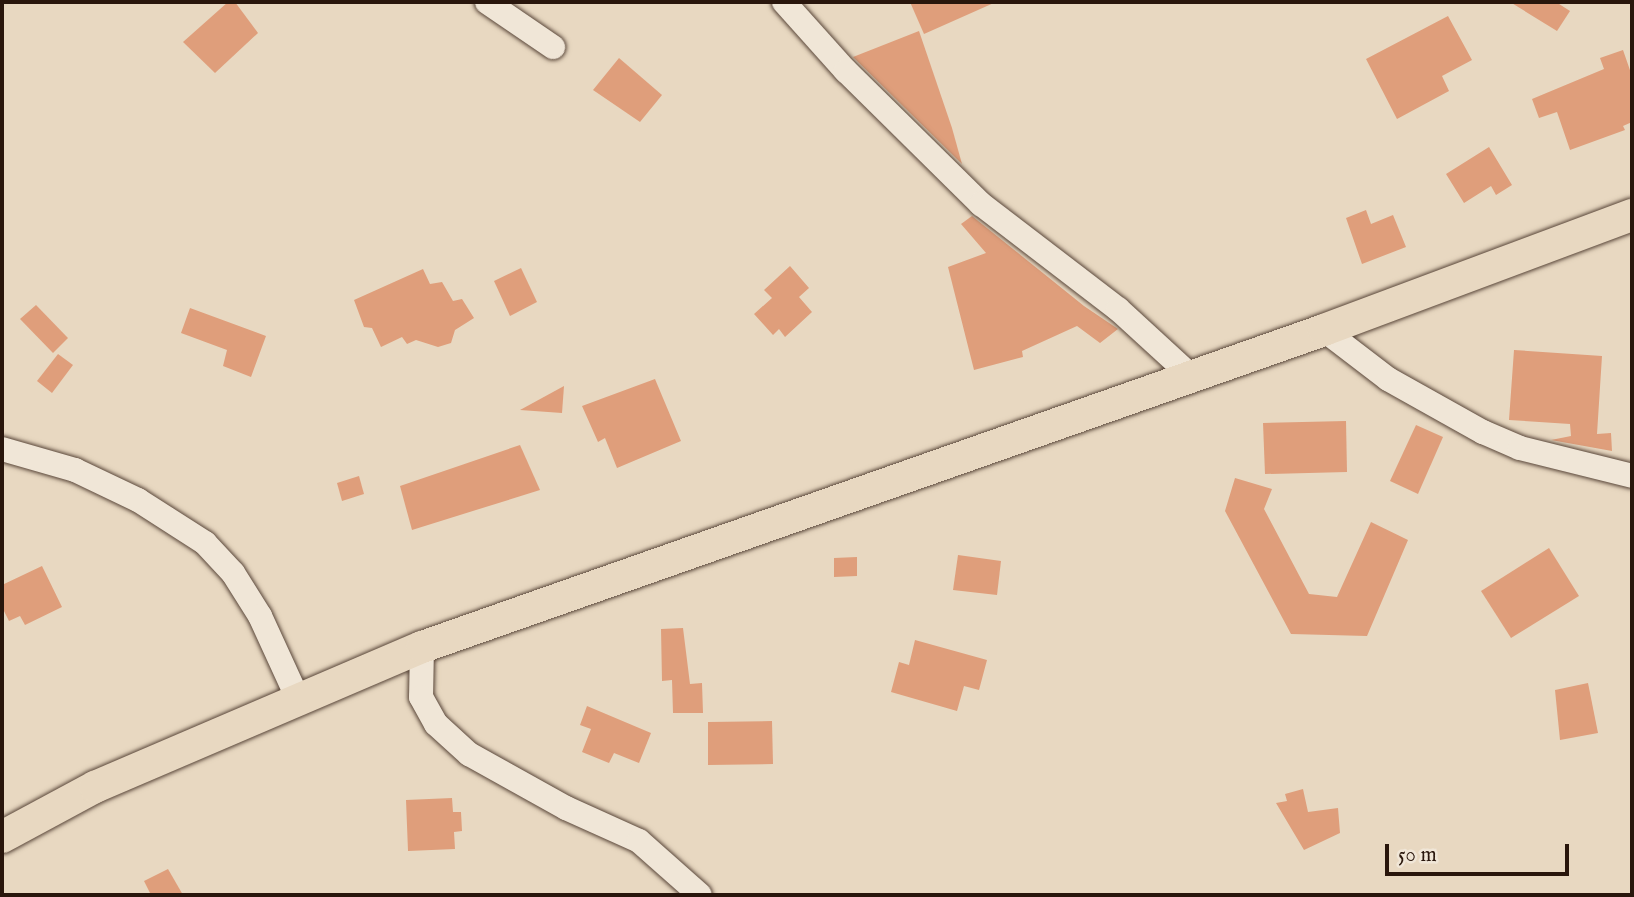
<!DOCTYPE html>
<html>
<head>
<meta charset="utf-8">
<style>
  body { margin:0 }
  #map { position:relative; width:1634px; height:897px; overflow:hidden; background:#e8d8c1; font-family:"IM FELL English",serif }
  div>[style] { position:absolute }
  .building>* { inset:0; background:#df9e7b }
  .roads { filter:drop-shadow(0 0 2px #594639) drop-shadow(0 0 2px #594639) }
  .minor>* { height:24px; margin:-12px; padding:0 12px; transform-origin:12px; border-radius:12px; background:#f0e6d7 }
  .major>* { height:32px; margin:-16px; padding:0 16px; transform-origin:16px; border-radius:16px; background:#e8d8c1 }
  span { translate:-50% -50%; white-space:nowrap; text-align:center; line-height:1.15; -webkit-text-stroke:5px #f0e6d7; paint-order:stroke }
  .frame { position:absolute; inset:0; border:4px solid #29160c; pointer-events:none }
  .scale { position:absolute; left:1385px; top:844px; width:184px; height:32px; box-sizing:border-box; border:4px solid #29160c; border-top:0; padding-left:9px; font-size:21px; line-height:24px; white-space:nowrap; color:#29160c; -webkit-text-stroke:5px #f0e6d7; paint-order:stroke }
</style>
</head>
<body>
<div id="map">
  <div class="building">
    <div style="clip-path:polygon(228px 2px,235px 2px,258px 33px,215px 73px,183px 42px)"></div>
    <div style="clip-path:polygon(910px 2px,996px 2px,924px 34px)"></div>
    <div style="clip-path:polygon(1510px 2px,1556px 2px,1570px 11px,1557px 31px)"></div>
    <div style="clip-path:polygon(1448px 16px,1472px 60px,1442px 76px,1449px 91px,1397px 119px,1366px 59px)"></div>
    <div style="clip-path:polygon(919px 31px,952px 128px,962px 164px,853px 57px)"></div>
    <div style="clip-path:polygon(1623px 50px,1632px 76px,1632px 122px,1623px 126px,1625px 130px,1570px 150px,1557px 112px,1539px 118px,1532px 99px,1604px 69px,1600px 58px)"></div>
    <div style="clip-path:polygon(619px 58px,662px 95px,640px 122px,593px 90px)"></div>
    <div style="clip-path:polygon(1489px 147px,1512px 185px,1496px 195px,1491px 186px,1464px 203px,1446px 174px)"></div>
    <div style="clip-path:polygon(1366px 210px,1371px 224px,1393px 215px,1406px 247px,1362px 264px,1346px 218px)"></div>
    <div style="clip-path:polygon(972px 216px,1084px 306px,1118px 329px,1100px 343px,1077px 326px,1022px 351px,1023px 357px,974px 370px,948px 267px,986px 253px,961px 224px)"></div>
    <div style="clip-path:polygon(790px 266px,809px 288px,799px 297px,812px 312px,785px 337px,779px 329px,773px 335px,754px 314px,772px 298px,764px 290px)"></div>
    <div style="clip-path:polygon(521px 268px,537px 302px,510px 316px,494px 281px)"></div>
    <div style="clip-path:polygon(423px 269px,430px 284px,442px 282px,453px 301px,462px 299px,474px 318px,455px 330px,451px 343px,438px 347px,416px 340px,407px 344px,402px 337px,381px 347px,372px 328px,364px 327px,354px 300px)"></div>
    <div style="clip-path:polygon(36px 305px,68px 338px,53px 353px,20px 319px)"></div>
    <div style="clip-path:polygon(190px 308px,266px 336px,251px 377px,223px 366px,227px 350px,181px 333px)"></div>
    <div style="clip-path:polygon(1514px 350px,1602px 356px,1597px 434px,1611px 433px,1612px 451px,1551px 440px,1571px 436px,1570px 424px,1509px 420px)"></div>
    <div style="clip-path:polygon(58px 354px,73px 365px,52px 393px,37px 381px)"></div>
    <div style="clip-path:polygon(655px 379px,681px 441px,617px 468px,605px 438px,598px 442px,582px 406px)"></div>
    <div style="clip-path:polygon(564px 386px,562px 413px,520px 410px)"></div>
    <div style="clip-path:polygon(1346px 421px,1347px 472px,1265px 474px,1263px 423px)"></div>
    <div style="clip-path:polygon(1416px 425px,1443px 437px,1418px 494px,1390px 481px)"></div>
    <div style="clip-path:polygon(520px 445px,540px 490px,412px 530px,400px 486px)"></div>
    <div style="clip-path:polygon(359px 476px,364px 494px,342px 501px,337px 483px)"></div>
    <div style="clip-path:polygon(1235px 478px,1272px 489px,1264px 509px,1309px 594px,1337px 597px,1371px 522px,1408px 540px,1367px 636px,1291px 634px,1225px 511px)"></div>
    <div style="clip-path:polygon(1549px 548px,1579px 596px,1511px 638px,1481px 591px)"></div>
    <div style="clip-path:polygon(958px 555px,1001px 561px,997px 595px,953px 590px)"></div>
    <div style="clip-path:polygon(857px 557px,857px 576px,834px 577px,834px 558px)"></div>
    <div style="clip-path:polygon(42px 566px,62px 607px,25px 625px,20px 616px,9px 621px,2px 607px,2px 585px)"></div>
    <div style="clip-path:polygon(683px 628px,690px 684px,702px 683px,703px 713px,673px 713px,672px 680px,662px 681px,661px 629px)"></div>
    <div style="clip-path:polygon(915px 640px,987px 660px,979px 690px,964px 686px,957px 711px,891px 692px,899px 662px,909px 665px)"></div>
    <div style="clip-path:polygon(1588px 683px,1598px 733px,1560px 740px,1555px 690px)"></div>
    <div style="clip-path:polygon(587px 706px,651px 733px,639px 763px,614px 753px,609px 763px,582px 752px,591px 729px,580px 725px)"></div>
    <div style="clip-path:polygon(772px 721px,773px 764px,708px 765px,708px 722px)"></div>
    <div style="clip-path:polygon(1303px 789px,1308px 812px,1338px 808px,1340px 833px,1304px 850px,1276px 803px,1287px 801px,1285px 794px)"></div>
    <div style="clip-path:polygon(452px 798px,453px 812px,461px 812px,462px 831px,454px 832px,455px 849px,408px 851px,406px 800px)"></div>
    <div style="clip-path:polygon(168px 869px,183px 895px,151px 895px,144px 881px)"></div>
  </div>
  <div class="roads">
    <div class="minor">
      <div style="left:487px;top:2px;width:80px;rotate:34.3deg"></div>
      <div style="left:784px;top:2px;width:93px;rotate:48.1deg"></div>
      <div style="left:846px;top:71px;width:190px;rotate:44.6deg"></div>
      <div style="left:981px;top:204px;width:173px;rotate:37.5deg"></div>
      <div style="left:1118px;top:309px;width:99px;rotate:42.5deg"></div>
      <div style="left:1324px;top:330px;width:81px;rotate:37.4deg"></div>
      <div style="left:1388px;top:379px;width:109px;rotate:29.2deg"></div>
      <div style="left:1483px;top:432px;width:40px;rotate:23.4deg"></div>
      <div style="left:1520px;top:448px;width:115px;rotate:14deg"></div>
      <div style="left:2px;top:449px;width:76px;rotate:16deg"></div>
      <div style="left:75px;top:470px;width:70px;rotate:25.5deg"></div>
      <div style="left:138px;top:500px;width:80px;rotate:32.7deg"></div>
      <div style="left:205px;top:543px;width:41px;rotate:47deg"></div>
      <div style="left:233px;top:573px;width:51px;rotate:57.9deg"></div>
      <div style="left:260px;top:616px;width:91px;rotate:65.4deg"></div>
      <div style="left:422px;top:647px;width:50px;rotate:91.1deg"></div>
      <div style="left:421px;top:697px;width:31px;rotate:61deg"></div>
      <div style="left:436px;top:724px;width:45px;rotate:42.3deg"></div>
      <div style="left:469px;top:754px;width:111px;rotate:29.1deg"></div>
      <div style="left:566px;top:808px;width:80px;rotate:24.3deg"></div>
      <div style="left:639px;top:841px;width:81px;rotate:41.5deg"></div>
    </div>
    <div class="major">
      <div style="left:2px;top:837px;width:106px;rotate:-28.3deg"></div>
      <div style="left:95px;top:787px;width:356px;rotate:-23.2deg"></div>
      <div style="left:422px;top:647px;width:956px;rotate:-19.36deg"></div>
      <div style="left:1324px;top:330px;width:329px;rotate:-20.5deg"></div>
    </div>
  </div>
  <div class="frame"></div>
  <div class="scale">50 m</div>
</div>
</body>
</html>
